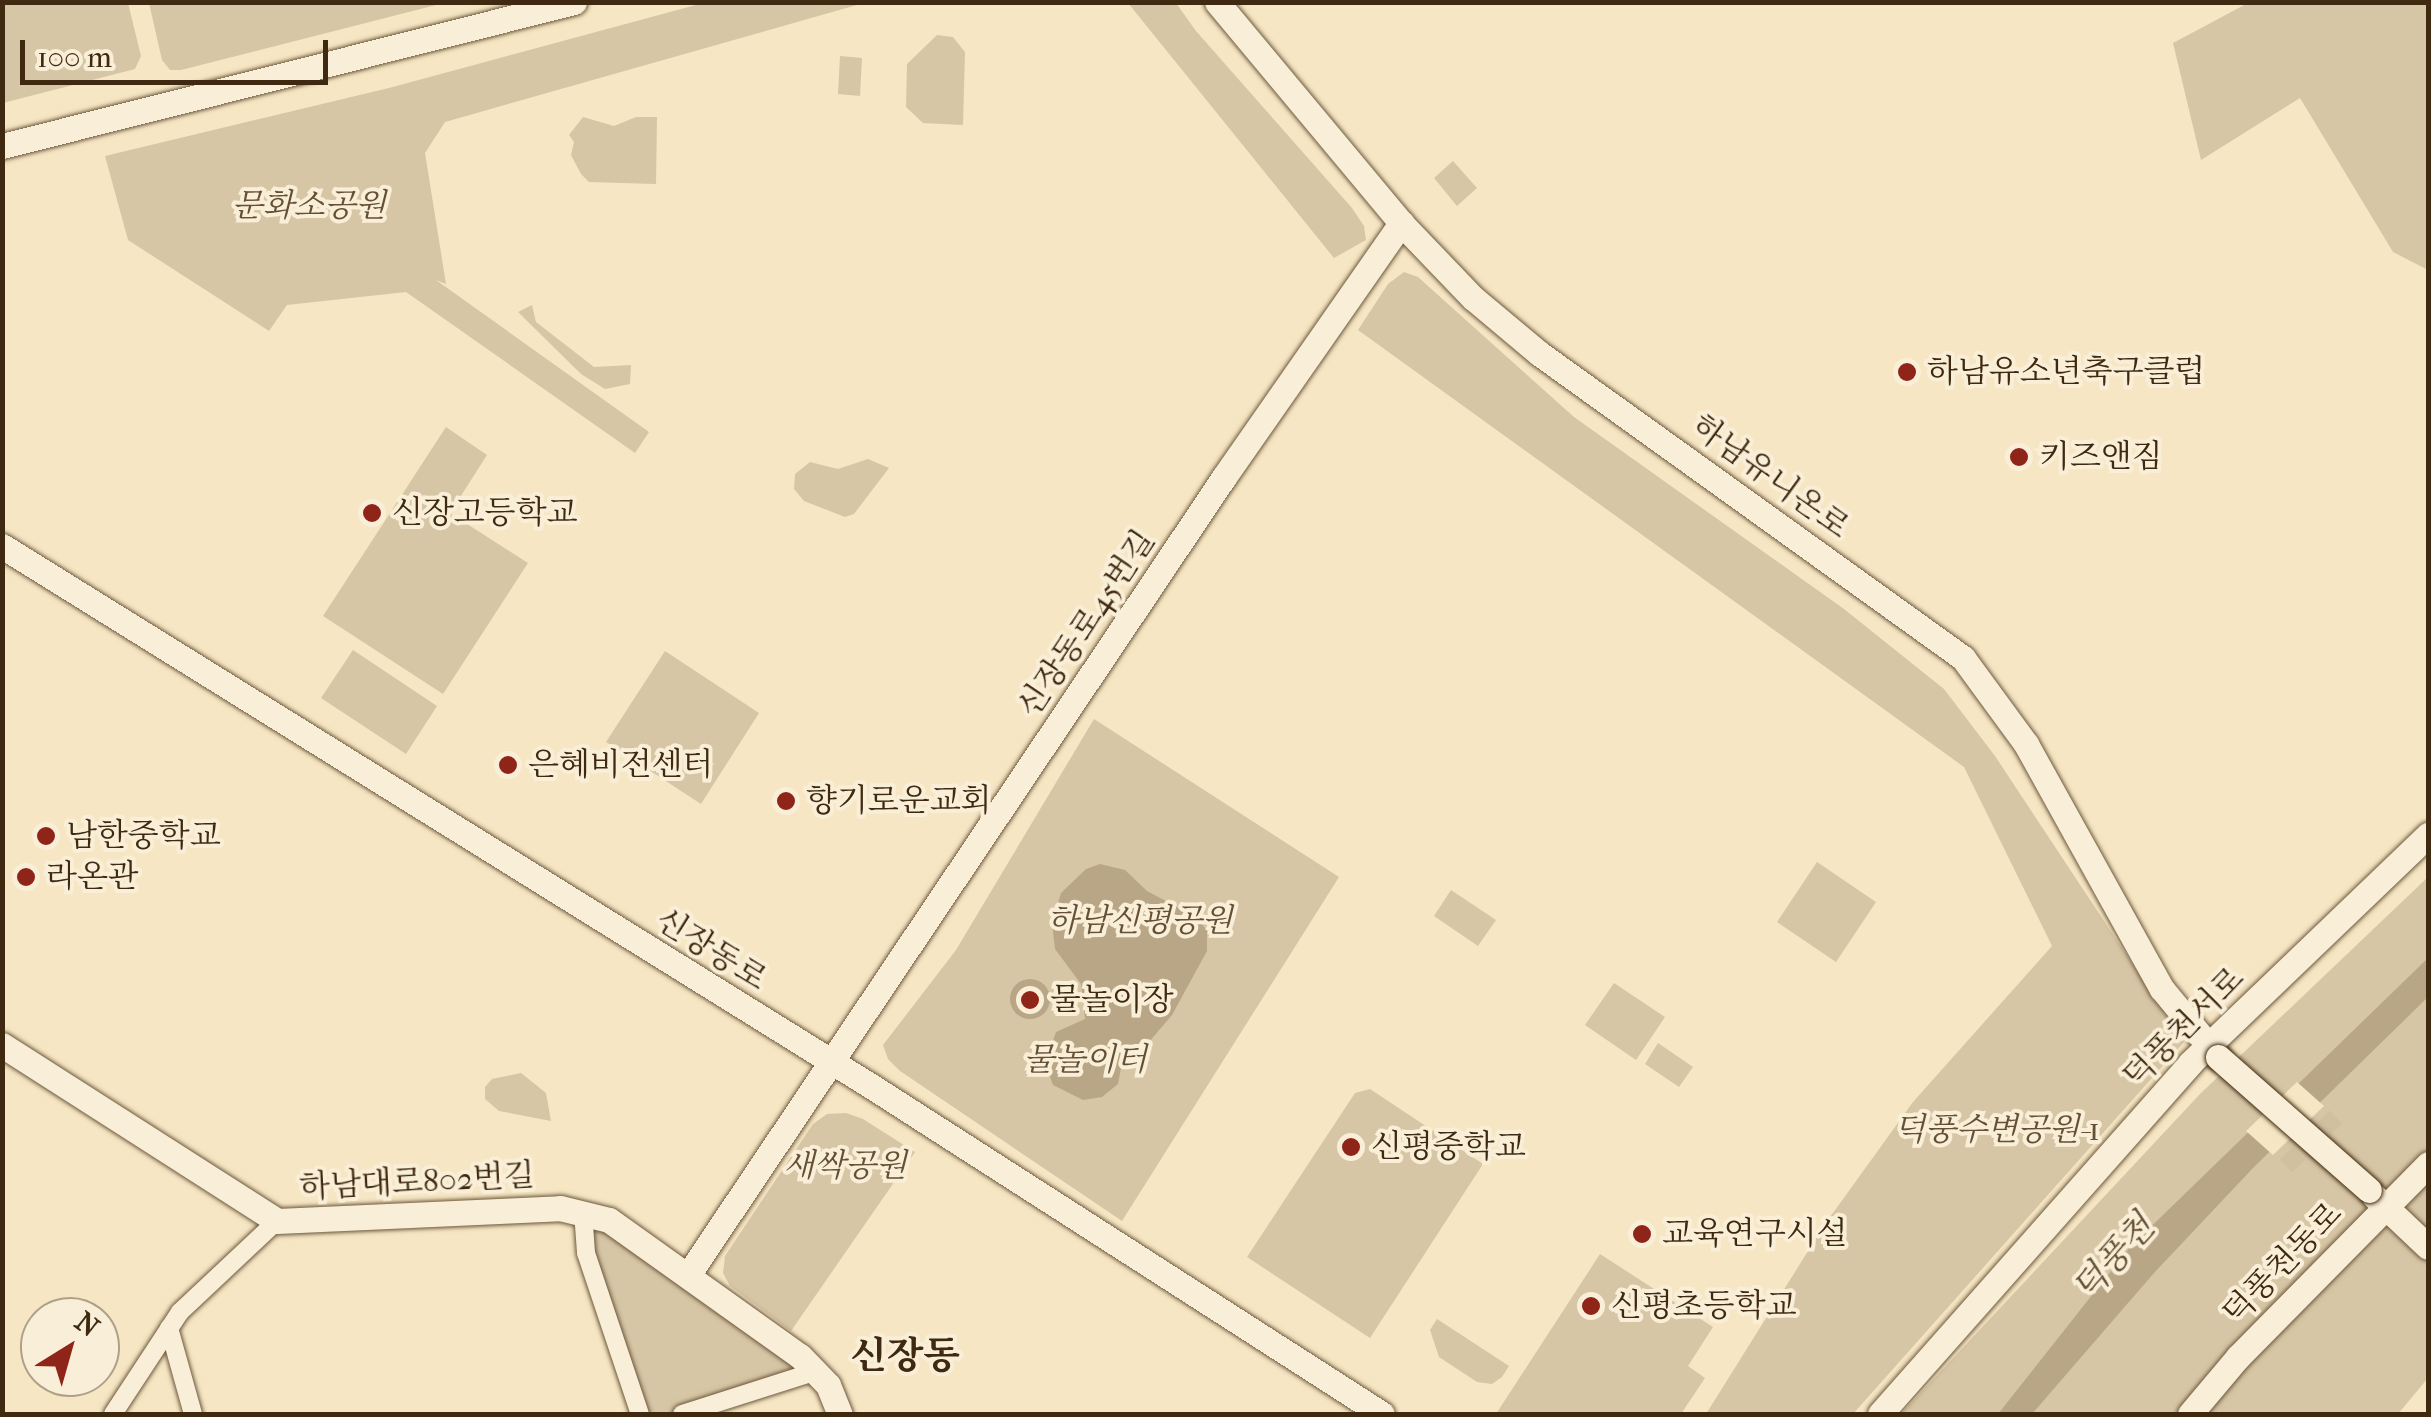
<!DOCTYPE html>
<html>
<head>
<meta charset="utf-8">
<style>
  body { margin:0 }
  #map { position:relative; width:2431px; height:1417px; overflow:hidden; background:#f6e6c3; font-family:"IM FELL French Canon","Noto Serif KR",serif }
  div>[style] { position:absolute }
  .green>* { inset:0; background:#d7c6a5 }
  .water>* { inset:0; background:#b8a686 }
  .round { border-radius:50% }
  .pier>* { inset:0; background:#f6e6c3 }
  .street-tunnel>* { height:18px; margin-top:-9px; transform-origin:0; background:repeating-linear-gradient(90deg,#d1c09f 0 18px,transparent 0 27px) }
  .roads { filter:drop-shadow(0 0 2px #6d583d) drop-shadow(0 0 2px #6d583d) }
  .street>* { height:18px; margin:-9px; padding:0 9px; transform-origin:9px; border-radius:9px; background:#f9efd8 }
  .secondary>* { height:25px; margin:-12.5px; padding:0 12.5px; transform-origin:12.5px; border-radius:12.5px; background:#f9efd8 }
  .bridges { filter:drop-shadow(0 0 2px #3f2910) drop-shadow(0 0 2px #3f2910) }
  .secondary-bridge>* { height:25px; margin:-12.5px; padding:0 12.5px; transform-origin:12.5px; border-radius:12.5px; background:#f9efd8 }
  .dots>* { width:28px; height:28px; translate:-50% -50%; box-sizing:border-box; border:5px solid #f9efd8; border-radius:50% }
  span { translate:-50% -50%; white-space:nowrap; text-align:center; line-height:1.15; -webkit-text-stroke:8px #f9efd8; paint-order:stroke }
  .park-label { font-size:32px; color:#655035; font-style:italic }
  .poi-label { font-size:32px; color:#3f2910 }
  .left { translate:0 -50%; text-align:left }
  .street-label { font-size:32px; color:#3f2910 }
  .water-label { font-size:35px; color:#634e33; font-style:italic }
  .quarter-label { font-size:38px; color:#3f2910; font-weight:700 }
  .frame { position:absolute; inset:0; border:5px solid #3f2910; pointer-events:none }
  .north { position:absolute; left:20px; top:1297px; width:100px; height:100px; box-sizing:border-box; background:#f9efd8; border:2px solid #afa088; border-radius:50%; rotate:37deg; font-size:28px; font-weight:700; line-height:40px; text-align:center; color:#3f2910 }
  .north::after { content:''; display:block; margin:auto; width:35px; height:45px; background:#8f2418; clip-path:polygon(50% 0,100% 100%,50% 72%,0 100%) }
  .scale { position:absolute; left:20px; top:40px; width:308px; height:45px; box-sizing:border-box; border:5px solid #3f2910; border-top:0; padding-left:12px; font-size:30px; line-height:35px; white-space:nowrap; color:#3f2910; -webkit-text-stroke:8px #f9efd8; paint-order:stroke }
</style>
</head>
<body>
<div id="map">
  <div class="green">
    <div style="clip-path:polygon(3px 2px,128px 3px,141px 56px,135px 69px,3px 103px)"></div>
    <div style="clip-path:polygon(707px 2px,864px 3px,445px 122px,425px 153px,446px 284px,436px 280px,649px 432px,635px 453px,406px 292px,287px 305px,269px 331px,128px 240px,105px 156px,389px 88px)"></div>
    <div style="clip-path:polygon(2250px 2px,2428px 3px,2428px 270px,2393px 252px,2300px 98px,2201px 160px,2173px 43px)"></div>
    <div style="clip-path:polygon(149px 3px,149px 2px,444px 3px,181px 70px,170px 70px,162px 60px)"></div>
    <div style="clip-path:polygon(1128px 3px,1176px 3px,1196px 31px,1352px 208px,1364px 226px,1366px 240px,1334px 258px)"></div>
    <div style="clip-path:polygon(937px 35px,953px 37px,965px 52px,963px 125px,923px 123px,906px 107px,907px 64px)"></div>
    <div style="clip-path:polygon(840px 56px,862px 58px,860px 96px,838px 94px)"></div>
    <div style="clip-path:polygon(583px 117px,614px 126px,636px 117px,657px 117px,656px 184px,589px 182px,581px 174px,571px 155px,574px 142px,569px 135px)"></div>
    <div style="clip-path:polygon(1453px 161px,1477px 188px,1457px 206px,1434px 178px)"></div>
    <div style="clip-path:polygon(1404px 272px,1418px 277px,1574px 417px,1844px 609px,1944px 689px,1995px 756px,2184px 1042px,1853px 1414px,1706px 1414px,1825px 1224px,1913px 1102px,2052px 946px,1964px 767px,1358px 330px,1388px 284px)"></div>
    <div style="clip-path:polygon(532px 305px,536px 322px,594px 367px,631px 365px,630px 384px,605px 389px,581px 374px,518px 312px)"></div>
    <div style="clip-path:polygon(446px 427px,487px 455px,450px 513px,528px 563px,443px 694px,323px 616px)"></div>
    <div style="clip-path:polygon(868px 459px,889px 468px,854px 514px,845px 517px,804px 501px,794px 489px,795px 474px,810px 462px,838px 469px)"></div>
    <div style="clip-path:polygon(353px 650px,437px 706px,406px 754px,321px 698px)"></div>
    <div style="clip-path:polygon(665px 651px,759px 713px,701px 804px,606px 742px)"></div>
    <div style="clip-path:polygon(1094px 719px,1339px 877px,1122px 1221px,900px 1071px,888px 1059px,883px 1045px,956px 950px)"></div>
    <div style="clip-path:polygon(1817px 862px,1876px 902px,1836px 962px,1777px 922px)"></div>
    <div style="clip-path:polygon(2428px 877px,2428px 1378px,2398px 1414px,1901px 1414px,2200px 1094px)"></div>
    <div style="clip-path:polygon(1451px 890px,1496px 920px,1478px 946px,1434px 916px)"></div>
    <div style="clip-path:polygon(1614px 983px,1665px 1017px,1636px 1060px,1585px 1025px)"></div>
    <div style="clip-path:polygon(1658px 1043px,1693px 1067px,1679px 1087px,1645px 1064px)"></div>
    <div style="clip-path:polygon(521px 1073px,546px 1093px,551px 1121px,499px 1111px,485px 1099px,485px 1087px,492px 1079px)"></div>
    <div style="clip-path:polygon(1370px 1089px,1483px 1164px,1370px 1338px,1247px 1257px,1355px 1093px)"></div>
    <div style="clip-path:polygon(846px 1113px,863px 1119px,915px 1152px,791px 1331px,730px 1286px,723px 1273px,725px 1256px,813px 1124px,827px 1114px)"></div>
    <div style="clip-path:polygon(583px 1211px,817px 1371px,682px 1414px,640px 1414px,586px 1253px)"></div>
    <div style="clip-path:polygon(1600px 1254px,1713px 1327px,1688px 1366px,1705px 1378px,1681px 1414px,1496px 1414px)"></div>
    <div style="clip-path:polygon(1437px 1319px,1509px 1366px,1502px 1377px,1492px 1384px,1477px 1382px,1439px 1357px,1430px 1330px)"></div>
  </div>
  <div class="water">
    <div style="clip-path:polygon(1100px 864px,1125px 870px,1147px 891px,1198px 918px,1207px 931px,1207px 951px,1172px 1015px,1149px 1042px,1124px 1052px,1118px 1084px,1102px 1097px,1083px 1100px,1053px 1085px,1045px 1063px,1056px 1032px,1085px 1019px,1081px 984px,1055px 949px,1052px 923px,1061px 893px,1086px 869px)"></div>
    <div style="clip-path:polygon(2428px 958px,2428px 997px,2253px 1168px,2154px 1273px,2032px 1414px,1998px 1414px,2130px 1247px)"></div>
    <div class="round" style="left:1010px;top:979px;width:40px;height:40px"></div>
  </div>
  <div class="pier">
    <div style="clip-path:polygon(2297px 1082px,2324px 1106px,2273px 1155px,2246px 1131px)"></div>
  </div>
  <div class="street-tunnel">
    <div style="left:2286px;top:1166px;width:70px;rotate:-44.4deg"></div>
  </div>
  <div class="roads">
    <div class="street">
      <div style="left:583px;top:1211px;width:42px;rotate:85.9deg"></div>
      <div style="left:586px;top:1253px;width:170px;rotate:71.5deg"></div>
      <div style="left:169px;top:1328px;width:89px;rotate:74.4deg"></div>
      <div style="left:113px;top:1414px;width:122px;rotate:-56.7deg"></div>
      <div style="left:180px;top:1312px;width:133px;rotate:-43.2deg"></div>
      <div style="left:682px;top:1414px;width:142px;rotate:-17.7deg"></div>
    </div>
    <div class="secondary">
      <div style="left:1217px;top:2px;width:288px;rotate:50.2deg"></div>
      <div style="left:1401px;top:223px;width:104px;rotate:46.2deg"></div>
      <div style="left:1473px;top:298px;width:87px;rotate:39.9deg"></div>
      <div style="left:1540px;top:354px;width:521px;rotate:35.7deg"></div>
      <div style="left:1963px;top:658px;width:107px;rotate:53.8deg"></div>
      <div style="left:2026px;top:744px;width:280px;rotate:61deg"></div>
      <div style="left:2162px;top:989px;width:88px;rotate:50.5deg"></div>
      <div style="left:2px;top:146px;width:590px;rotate:-14.13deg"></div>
      <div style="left:2px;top:546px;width:1023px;rotate:31.86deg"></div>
      <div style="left:871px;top:1086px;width:607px;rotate:32.7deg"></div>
      <div style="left:2px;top:1045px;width:326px;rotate:32.6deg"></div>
      <div style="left:277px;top:1221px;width:283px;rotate:-2.6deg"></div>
      <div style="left:560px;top:1208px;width:50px;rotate:13.8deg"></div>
      <div style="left:609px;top:1220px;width:234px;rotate:35.5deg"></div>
      <div style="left:800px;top:1356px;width:40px;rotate:46deg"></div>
      <div style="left:828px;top:1385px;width:31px;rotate:68deg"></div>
      <div style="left:2374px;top:1196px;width:74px;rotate:43.4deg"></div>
      <div style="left:688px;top:1275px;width:961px;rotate:-56.11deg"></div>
      <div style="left:1224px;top:477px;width:310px;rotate:-55.1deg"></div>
      <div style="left:1880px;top:1414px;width:468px;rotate:-48.5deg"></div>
      <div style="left:2190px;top:1063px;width:330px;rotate:-43.8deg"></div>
      <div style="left:2190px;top:1414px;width:75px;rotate:-49.9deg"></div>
      <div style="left:2238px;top:1357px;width:271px;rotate:-45.4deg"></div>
    </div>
  </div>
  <div class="bridges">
    <div class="secondary-bridge">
      <div style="left:2218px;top:1057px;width:201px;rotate:41.4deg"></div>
    </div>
  </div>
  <div class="dots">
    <div style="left:1907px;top:372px;background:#8f2418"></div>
    <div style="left:2019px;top:457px;background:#8f2418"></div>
    <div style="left:372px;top:513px;background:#8f2418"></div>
    <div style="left:508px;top:765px;background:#8f2418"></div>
    <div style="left:786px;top:801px;background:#8f2418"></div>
    <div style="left:46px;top:836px;background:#8f2418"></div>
    <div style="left:26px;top:877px;background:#8f2418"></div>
    <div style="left:1030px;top:1000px;background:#8f2418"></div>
    <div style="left:1351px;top:1147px;background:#8f2418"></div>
    <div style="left:1642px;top:1234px;background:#8f2418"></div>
    <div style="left:1591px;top:1306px;background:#8f2418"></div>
  </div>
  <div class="park-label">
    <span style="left:309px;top:206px">문화소공원</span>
    <span style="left:1140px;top:921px">하남신평공원</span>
    <span style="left:1085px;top:1060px">물놀이터</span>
    <span style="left:1997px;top:1130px">덕풍수변공원-1</span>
    <span style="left:845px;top:1166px">새싹공원</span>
  </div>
  <div class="poi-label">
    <span class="left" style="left:1927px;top:372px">하남유소년축구클럽</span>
    <span class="left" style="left:2039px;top:457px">키즈앤짐</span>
    <span class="left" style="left:392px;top:513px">신장고등학교</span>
    <span class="left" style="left:528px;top:765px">은혜비전센터</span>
    <span class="left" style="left:806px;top:801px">향기로운교회</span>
    <span class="left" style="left:66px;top:836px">남한중학교</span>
    <span class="left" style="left:46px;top:877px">라온관</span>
    <span class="left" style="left:1050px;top:1000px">물놀이장</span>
    <span class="left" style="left:1371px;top:1147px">신평중학교</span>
    <span class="left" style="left:1662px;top:1234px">교육연구시설</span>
    <span class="left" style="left:1611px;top:1306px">신평초등학교</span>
  </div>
  <div class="street-label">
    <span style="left:1770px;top:477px;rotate:36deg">하남유니온로</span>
    <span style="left:1087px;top:624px;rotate:-56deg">신장동로45번길</span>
    <span style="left:711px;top:950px;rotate:32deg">신장동로</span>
    <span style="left:2184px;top:1028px;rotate:-45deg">덕풍천서로</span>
    <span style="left:417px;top:1182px;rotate:-3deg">하남대로802번길</span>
    <span style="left:2283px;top:1264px;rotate:-46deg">덕풍천동로</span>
  </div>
  <div class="water-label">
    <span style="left:2114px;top:1258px;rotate:-48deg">덕풍천</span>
  </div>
  <div class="quarter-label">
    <span style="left:905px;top:1356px">신장동</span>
  </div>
  <div class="frame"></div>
  <div class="north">N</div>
  <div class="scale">100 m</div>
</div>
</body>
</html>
